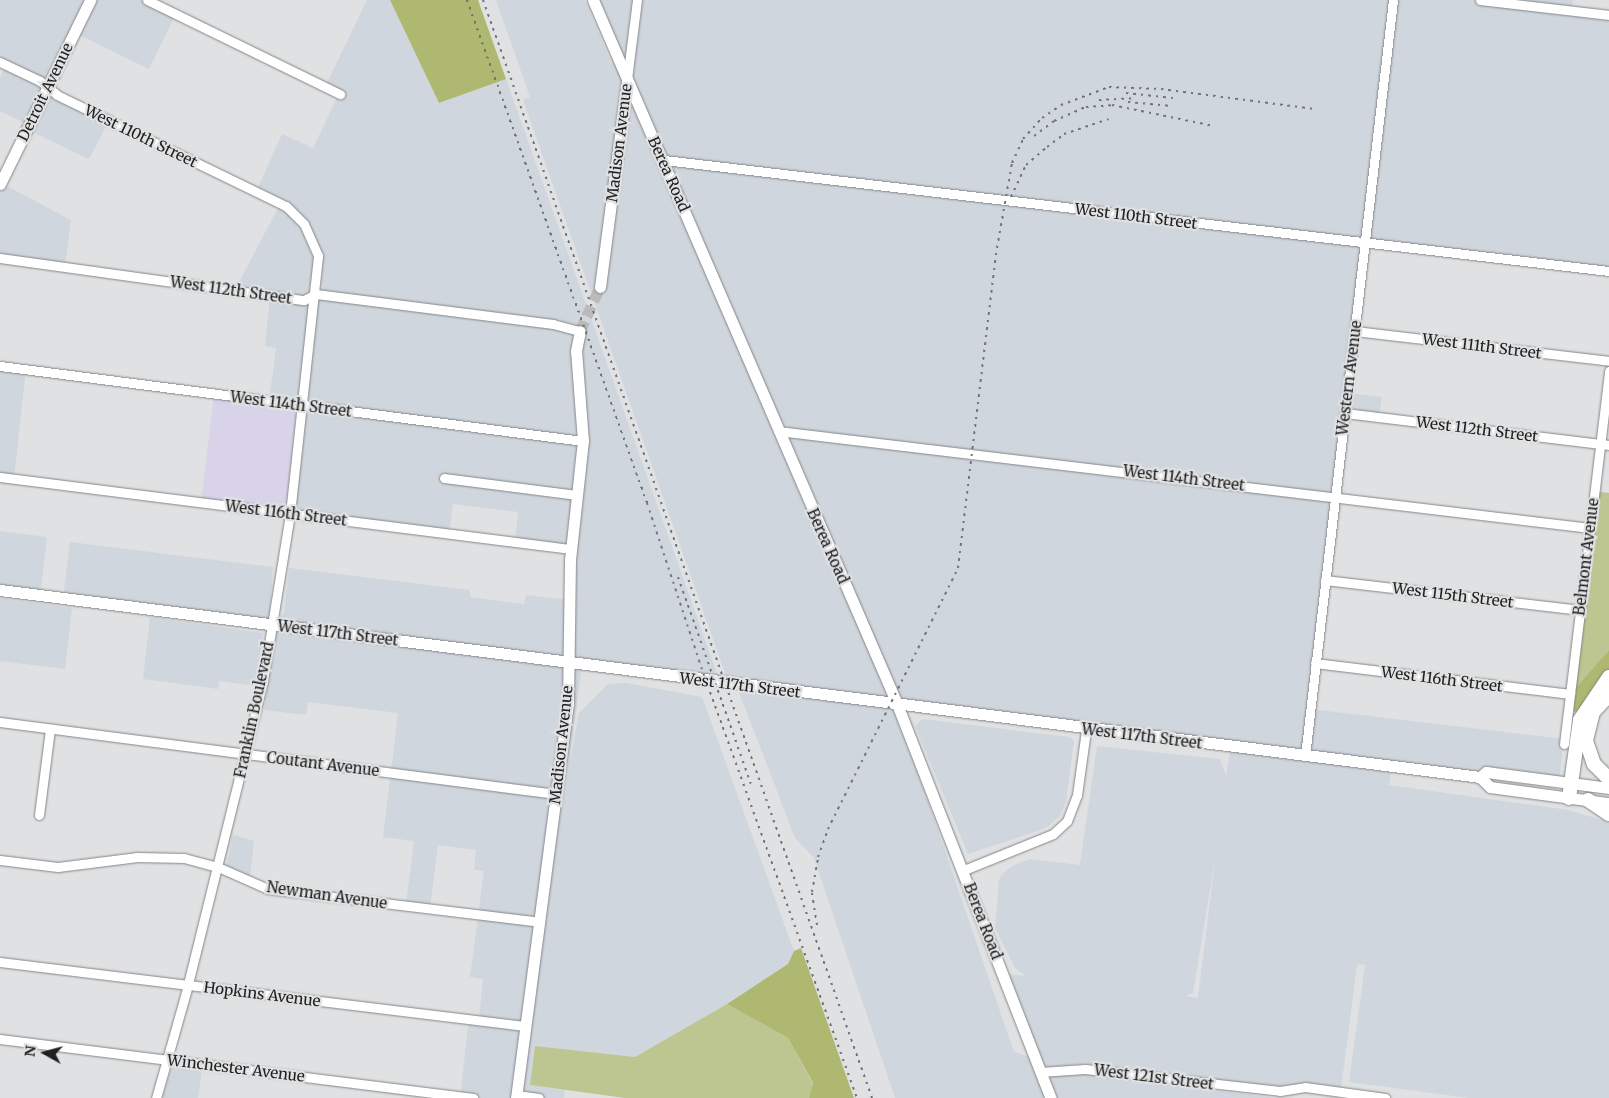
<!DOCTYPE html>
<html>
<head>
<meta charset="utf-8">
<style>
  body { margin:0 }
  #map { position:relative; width:1609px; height:1098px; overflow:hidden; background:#e0e1e2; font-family:Merriweather,serif }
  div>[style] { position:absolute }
  .built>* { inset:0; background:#d0d6dd }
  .education>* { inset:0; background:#d8d3e9 }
  .green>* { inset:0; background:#bdc590 }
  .forest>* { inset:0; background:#aeb871 }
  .major-tunnel>* { height:11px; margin-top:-5.5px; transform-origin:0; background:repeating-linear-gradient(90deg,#bababb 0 11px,transparent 0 16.5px) }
  .roads { filter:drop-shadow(0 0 1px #848586) drop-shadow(0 0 1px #848586) }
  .minor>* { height:9px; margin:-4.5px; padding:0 4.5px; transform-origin:4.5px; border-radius:4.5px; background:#fff }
  .major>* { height:11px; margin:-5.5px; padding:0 5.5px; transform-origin:5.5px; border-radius:5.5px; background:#fff }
  .highway>* { height:14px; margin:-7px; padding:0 7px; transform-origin:7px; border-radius:7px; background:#fff }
  .rail>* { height:2px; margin-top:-1px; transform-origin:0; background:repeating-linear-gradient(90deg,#747475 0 2.5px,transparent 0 7.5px) }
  span { translate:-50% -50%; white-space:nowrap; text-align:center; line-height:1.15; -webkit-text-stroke:4.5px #e0e1e2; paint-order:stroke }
  .street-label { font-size:15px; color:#202020 }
  .north { position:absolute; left:20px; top:1028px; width:50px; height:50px; -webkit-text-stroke:4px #e0e1e2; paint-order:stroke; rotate:277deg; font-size:14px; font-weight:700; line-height:20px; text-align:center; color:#202020 }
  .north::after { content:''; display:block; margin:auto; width:18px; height:22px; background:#202020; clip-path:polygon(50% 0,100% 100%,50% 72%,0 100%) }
</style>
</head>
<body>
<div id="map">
  <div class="built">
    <div style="clip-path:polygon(0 0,147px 0,176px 14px,149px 69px,75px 33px,48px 88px,109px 121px,89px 159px,28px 130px,29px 125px,0 111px,0 77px,6px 65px,0 62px)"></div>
    <div style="clip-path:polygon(evenodd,367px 0,390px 0,439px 103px,506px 79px,720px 682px,582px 666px,569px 767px,579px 713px,608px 684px,626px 683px,702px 697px,794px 951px,788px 964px,727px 1004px,635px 1057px,535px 1046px,530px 1085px,565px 1090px,564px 1098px,460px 1098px,469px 1017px,479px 1018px,483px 979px,470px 977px,484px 871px,474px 870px,476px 850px,438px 845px,430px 907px,406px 904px,414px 841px,383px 837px,398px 713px,308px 702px,306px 715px,264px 710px,275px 626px,63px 598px,70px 542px,273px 567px,270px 611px,272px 624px,284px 613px,289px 568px,470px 590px,470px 597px,524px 604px,526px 595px,569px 600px,571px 549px,515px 542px,518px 512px,453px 504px,449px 534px,290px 514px,269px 401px,276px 348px,265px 346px,270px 295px,235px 290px,280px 204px,256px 192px,282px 134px,313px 148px,339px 94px,325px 87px,367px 0,318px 267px,323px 288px,315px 306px,309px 287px,318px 267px)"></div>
    <div style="clip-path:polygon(496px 0,585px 0,612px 64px,618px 61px,593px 0,1573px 0,1571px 10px,1609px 15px,1609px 271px,1364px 242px,1347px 393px,1382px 397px,1379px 417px,1345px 413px,1310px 709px,1564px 739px,1559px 782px,729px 684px,523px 100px,530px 97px)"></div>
    <div style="clip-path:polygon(0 176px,1px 183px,71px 220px,65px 267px,0 258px)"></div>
    <div style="clip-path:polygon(0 366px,26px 369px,14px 479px,0 477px)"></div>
    <div style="clip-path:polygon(0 531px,47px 537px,40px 595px,0 590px)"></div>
    <div style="clip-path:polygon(0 598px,72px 608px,65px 669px,0 661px)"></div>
    <div style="clip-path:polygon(150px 617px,263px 633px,256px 686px,219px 681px,218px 689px,143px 679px)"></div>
    <div style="clip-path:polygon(evenodd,737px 687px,896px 708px,1014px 1052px,1037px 1059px,1005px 974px,1025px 976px,1015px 968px,995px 928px,999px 880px,1002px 874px,1014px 865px,1030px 859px,1080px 865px,1097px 746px,1220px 759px,1226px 776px,1230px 750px,1391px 772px,1389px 785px,1568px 810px,1609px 822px,1609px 1098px,1469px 1098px,1349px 1082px,1365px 965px,1357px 964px,1341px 1089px,1279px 1088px,1084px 1064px,1064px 1067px,1086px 1074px,1273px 1098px,895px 1098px,814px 858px,795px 838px,737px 687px,1216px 853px,1198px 998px,1186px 996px,1193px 993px,1194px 987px,1216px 853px)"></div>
    <div style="clip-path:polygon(923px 719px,1070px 737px,1074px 741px,1066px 802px,1060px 816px,1049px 826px,1035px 832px,968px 854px,915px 726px)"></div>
    <div style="clip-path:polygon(233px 835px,254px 841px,250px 877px,226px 866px)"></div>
    <div style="clip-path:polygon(173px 1064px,202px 1068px,198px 1098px,162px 1098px)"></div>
  </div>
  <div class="education">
    <div style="clip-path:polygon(214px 394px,303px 405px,290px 514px,201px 503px)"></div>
  </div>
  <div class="green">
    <div style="clip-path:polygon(1594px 491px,1609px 493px,1609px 650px,1570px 694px)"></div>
    <div style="clip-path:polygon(727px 1004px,788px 1038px,813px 1084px,809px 1098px,625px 1098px,530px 1085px,535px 1046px,635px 1057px)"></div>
  </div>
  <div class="forest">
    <div style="clip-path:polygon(390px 0,478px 0,506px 79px,439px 103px)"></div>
    <div style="clip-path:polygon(1609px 650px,1609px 677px,1582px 712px,1568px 711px,1570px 694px)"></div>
    <div style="clip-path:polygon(801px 948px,854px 1098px,809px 1098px,813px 1083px,788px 1038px,727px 1004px,788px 964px,794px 951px)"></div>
  </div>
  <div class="major-tunnel">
    <div style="left:580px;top:331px;width:48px;rotate:-65.6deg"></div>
  </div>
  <div class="roads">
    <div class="minor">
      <div style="left:147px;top:0;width:215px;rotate:26deg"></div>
      <div style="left:1480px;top:0;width:130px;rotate:6.6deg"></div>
      <div style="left:0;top:62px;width:44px;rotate:25.4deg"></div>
      <div style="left:40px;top:81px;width:22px;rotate:39deg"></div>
      <div style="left:57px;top:95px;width:254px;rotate:25.9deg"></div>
      <div style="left:286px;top:206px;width:25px;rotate:45deg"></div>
      <div style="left:304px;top:224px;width:35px;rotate:66deg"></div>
      <div style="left:318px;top:256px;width:260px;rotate:96.2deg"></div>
      <div style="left:290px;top:514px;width:169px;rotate:99.2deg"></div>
      <div style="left:263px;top:681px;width:313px;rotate:103.9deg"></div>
      <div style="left:188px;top:985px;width:117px;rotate:105.8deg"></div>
      <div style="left:627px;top:79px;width:80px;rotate:-82.8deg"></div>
      <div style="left:664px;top:160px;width:951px;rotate:6.7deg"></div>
      <div style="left:0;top:258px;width:307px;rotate:7.9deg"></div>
      <div style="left:304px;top:300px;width:13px;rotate:-27deg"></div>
      <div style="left:316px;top:294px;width:239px;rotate:7.2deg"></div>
      <div style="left:553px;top:324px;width:28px;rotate:15deg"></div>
      <div style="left:1355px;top:331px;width:256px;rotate:6.7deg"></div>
      <div style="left:0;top:366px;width:588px;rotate:7.33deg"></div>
      <div style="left:1345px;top:413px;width:266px;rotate:6.9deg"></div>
      <div style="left:778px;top:431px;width:818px;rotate:6.81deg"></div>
      <div style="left:0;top:477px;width:576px;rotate:7.19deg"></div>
      <div style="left:444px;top:478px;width:134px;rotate:7.3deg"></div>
      <div style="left:1325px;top:580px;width:257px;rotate:6.7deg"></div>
      <div style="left:1315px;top:663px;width:257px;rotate:6.9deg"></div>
      <div style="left:0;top:722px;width:561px;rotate:7.38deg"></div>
      <div style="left:1564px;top:744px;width:376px;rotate:-83.1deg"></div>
      <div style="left:1305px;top:756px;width:761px;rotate:-83.36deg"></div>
      <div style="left:39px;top:815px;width:87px;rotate:-82.7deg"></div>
      <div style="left:0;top:860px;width:58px;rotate:6.9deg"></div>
      <div style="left:58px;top:867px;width:80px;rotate:-7.2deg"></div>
      <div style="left:137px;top:857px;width:47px;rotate:1.2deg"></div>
      <div style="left:184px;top:858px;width:35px;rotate:15deg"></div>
      <div style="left:218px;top:867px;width:55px;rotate:23.7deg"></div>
      <div style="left:268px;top:889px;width:273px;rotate:6.9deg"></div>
      <div style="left:964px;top:870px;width:96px;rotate:-22deg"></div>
      <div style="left:1053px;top:834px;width:19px;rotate:-43deg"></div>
      <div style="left:1067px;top:821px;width:28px;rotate:-69deg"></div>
      <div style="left:1077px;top:795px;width:66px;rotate:-82.1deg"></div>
      <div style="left:0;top:962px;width:528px;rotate:6.96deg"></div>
      <div style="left:0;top:1039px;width:477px;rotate:7.1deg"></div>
      <div style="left:1040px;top:1072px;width:45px;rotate:-3.8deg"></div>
      <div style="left:1085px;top:1069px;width:196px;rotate:6.4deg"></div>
      <div style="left:1280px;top:1091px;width:25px;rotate:-9deg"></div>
      <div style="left:1305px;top:1087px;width:81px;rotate:7.8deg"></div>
      <div style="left:517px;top:1095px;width:22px;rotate:8deg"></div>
    </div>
    <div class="major">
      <div style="left:593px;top:0;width:767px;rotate:66.64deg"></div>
      <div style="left:897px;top:704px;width:423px;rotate:68.7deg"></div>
      <div style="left:0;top:184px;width:205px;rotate:-63.9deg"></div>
      <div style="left:600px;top:287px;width:207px;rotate:-82.5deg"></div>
      <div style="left:0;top:590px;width:1492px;rotate:7.2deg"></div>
      <div style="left:1480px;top:777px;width:14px;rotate:45deg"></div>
      <div style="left:1490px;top:787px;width:120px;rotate:7.7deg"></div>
      <div style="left:1480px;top:777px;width:8px;rotate:-40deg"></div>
      <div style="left:1486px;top:772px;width:124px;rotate:7.4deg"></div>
      <div style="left:516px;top:1098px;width:398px;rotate:-82.5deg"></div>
      <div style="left:568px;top:703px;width:143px;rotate:-89.2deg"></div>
      <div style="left:570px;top:560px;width:120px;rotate:-83.8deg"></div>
      <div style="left:583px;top:441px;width:90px;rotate:-94.4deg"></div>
      <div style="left:576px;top:351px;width:20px;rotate:-79deg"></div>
    </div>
    <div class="highway">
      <div style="left:1609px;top:695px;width:23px;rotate:133deg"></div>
      <div style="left:1593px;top:712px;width:30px;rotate:104deg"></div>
      <div style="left:1586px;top:741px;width:24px;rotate:71deg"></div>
      <div style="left:1594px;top:764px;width:21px;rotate:45deg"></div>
      <div style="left:1569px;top:798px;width:79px;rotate:-82deg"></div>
      <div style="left:1580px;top:720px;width:52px;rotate:-56deg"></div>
      <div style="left:1588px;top:800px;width:25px;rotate:34deg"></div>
    </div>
  </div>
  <div class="rail">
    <div style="left:467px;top:0;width:534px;rotate:70.31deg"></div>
    <div style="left:647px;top:503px;width:184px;rotate:71.7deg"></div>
    <div style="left:705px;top:678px;width:447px;rotate:70.1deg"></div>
    <div style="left:483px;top:0;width:1165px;rotate:70.49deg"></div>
    <div style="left:1126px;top:93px;width:47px;rotate:6.1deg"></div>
    <div style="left:1099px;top:100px;width:35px;rotate:-3deg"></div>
    <div style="left:1128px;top:102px;width:44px;rotate:5.2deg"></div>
    <div style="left:1034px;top:136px;width:25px;rotate:-37deg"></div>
    <div style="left:1054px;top:121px;width:35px;rotate:-24deg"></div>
    <div style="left:1086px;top:107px;width:26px;rotate:-4deg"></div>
    <div style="left:1112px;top:105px;width:104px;rotate:11.6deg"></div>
    <div style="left:1011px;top:197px;width:35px;rotate:-65deg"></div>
    <div style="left:1026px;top:165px;width:28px;rotate:-41deg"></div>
    <div style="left:1047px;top:147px;width:21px;rotate:-37deg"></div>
    <div style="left:1064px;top:134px;width:47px;rotate:-18.4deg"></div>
    <div style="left:678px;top:577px;width:219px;rotate:70.6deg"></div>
    <div style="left:817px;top:925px;width:33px;rotate:-99deg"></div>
    <div style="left:812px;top:892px;width:36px;rotate:-80deg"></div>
    <div style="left:818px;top:857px;width:30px;rotate:-70deg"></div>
    <div style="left:828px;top:829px;width:292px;rotate:-63.5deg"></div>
    <div style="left:958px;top:568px;width:322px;rotate:-83.1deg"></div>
    <div style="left:997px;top:248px;width:86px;rotate:-80deg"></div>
    <div style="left:1012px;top:163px;width:26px;rotate:-65deg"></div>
    <div style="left:1023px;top:139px;width:28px;rotate:-48deg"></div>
    <div style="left:1042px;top:118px;width:23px;rotate:-34deg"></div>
    <div style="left:1061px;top:105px;width:51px;rotate:-20.6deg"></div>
    <div style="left:1109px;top:87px;width:52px;rotate:2.2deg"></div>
    <div style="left:1161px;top:89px;width:155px;rotate:7.4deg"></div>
  </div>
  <div class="street-label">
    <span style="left:45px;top:92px;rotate:-64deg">Detroit Avenue</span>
    <span style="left:141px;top:136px;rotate:26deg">West 110th Street</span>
    <span style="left:619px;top:143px;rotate:-83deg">Madison Avenue</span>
    <span style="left:669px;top:174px;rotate:66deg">Berea Road</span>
    <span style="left:1136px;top:216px;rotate:7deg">West 110th Street</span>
    <span style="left:231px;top:290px;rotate:8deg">West 112th Street</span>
    <span style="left:1482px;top:346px;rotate:7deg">West 111th Street</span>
    <span style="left:1349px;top:378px;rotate:-83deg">Western Avenue</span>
    <span style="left:291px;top:404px;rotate:7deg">West 114th Street</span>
    <span style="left:1477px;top:429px;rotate:7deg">West 112th Street</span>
    <span style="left:1184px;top:478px;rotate:7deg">West 114th Street</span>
    <span style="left:286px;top:513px;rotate:7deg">West 116th Street</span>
    <span style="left:828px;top:546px;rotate:66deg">Berea Road</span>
    <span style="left:1586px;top:557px;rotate:-83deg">Belmont Avenue</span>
    <span style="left:1453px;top:595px;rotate:7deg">West 115th Street</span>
    <span style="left:338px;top:633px;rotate:7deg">West 117th Street</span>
    <span style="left:1442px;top:679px;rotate:7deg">West 116th Street</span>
    <span style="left:740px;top:685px;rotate:7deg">West 117th Street</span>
    <span style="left:254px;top:710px;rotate:-78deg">Franklin Boulevard</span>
    <span style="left:1142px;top:736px;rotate:7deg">West 117th Street</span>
    <span style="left:561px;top:745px;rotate:-84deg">Madison Avenue</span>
    <span style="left:323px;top:764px;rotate:7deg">Coutant Avenue</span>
    <span style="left:327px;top:895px;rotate:8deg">Newman Avenue</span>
    <span style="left:983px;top:921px;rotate:69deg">Berea Road</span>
    <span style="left:262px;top:994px;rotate:7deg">Hopkins Avenue</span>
    <span style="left:236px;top:1068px;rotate:7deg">Winchester Avenue</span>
    <span style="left:1154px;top:1077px;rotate:7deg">West 121st Street</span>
  </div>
  <div class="north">N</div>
</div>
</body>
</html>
